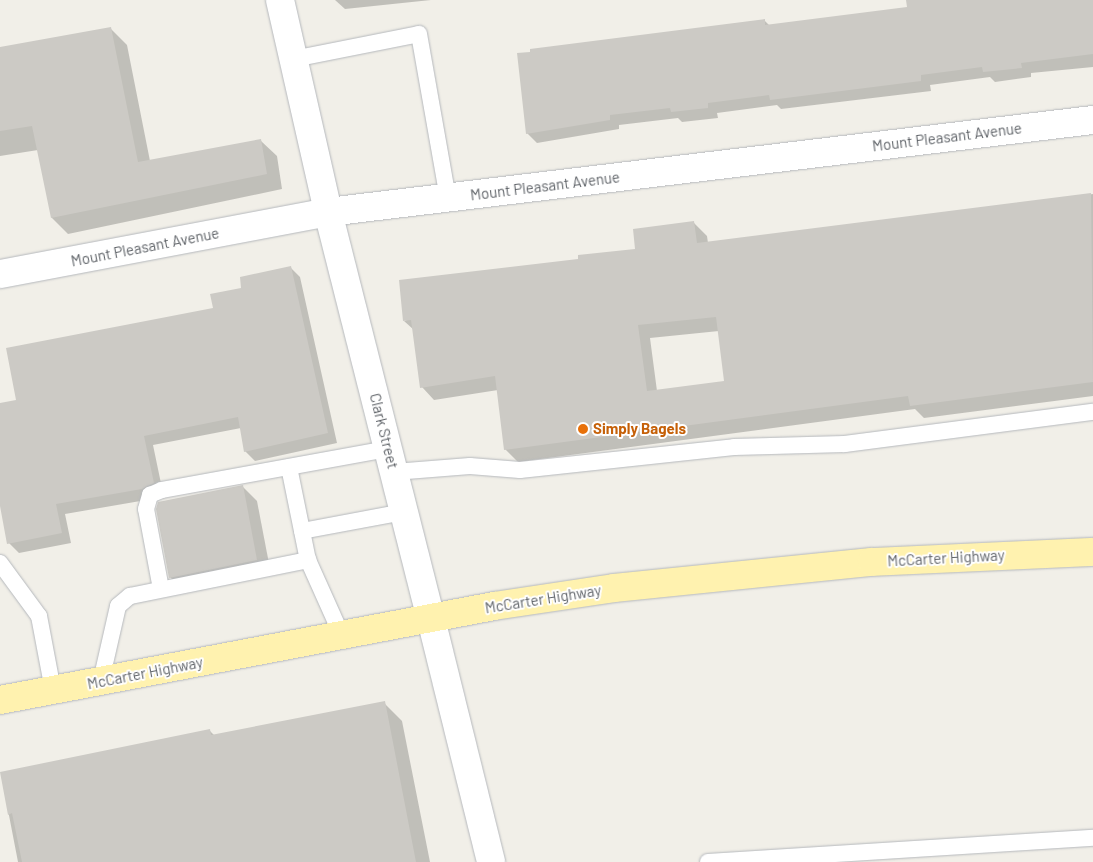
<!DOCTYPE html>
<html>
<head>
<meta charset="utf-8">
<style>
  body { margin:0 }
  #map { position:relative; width:1093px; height:862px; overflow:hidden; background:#f1efe8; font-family:Barlow,sans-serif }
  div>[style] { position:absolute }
  .shadow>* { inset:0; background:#0003 }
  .building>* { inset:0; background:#cccac5 }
  .roads { filter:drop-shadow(0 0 1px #b5b8bc) drop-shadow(0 0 1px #b5b8bc) }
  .service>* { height:16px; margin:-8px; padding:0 8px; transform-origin:8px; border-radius:8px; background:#fff }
  .minor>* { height:28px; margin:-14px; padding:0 14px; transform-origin:14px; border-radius:14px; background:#fff }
  .secondary>* { height:28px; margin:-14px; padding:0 14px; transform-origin:14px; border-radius:14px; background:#fff }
  .primary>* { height:28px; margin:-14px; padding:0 14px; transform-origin:14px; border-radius:14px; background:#fff2af }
  .dots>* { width:14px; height:14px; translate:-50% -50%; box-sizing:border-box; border:2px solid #fff; border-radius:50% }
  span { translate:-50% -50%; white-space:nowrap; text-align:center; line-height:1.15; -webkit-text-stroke:4px #fff; paint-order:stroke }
  .street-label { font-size:15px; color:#5f6368 }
  .food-label { font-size:15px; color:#c56008; font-weight:700 }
  .left { translate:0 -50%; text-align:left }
</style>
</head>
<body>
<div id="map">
  <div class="shadow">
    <div style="clip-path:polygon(335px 0,431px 0,345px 9px)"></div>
    <div style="clip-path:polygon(923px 0,1093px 0,1093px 67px,1031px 73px,1031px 77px,995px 82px,990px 77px,930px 85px,931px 91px,781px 109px,777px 105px,717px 113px,718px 118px,682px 122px,678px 118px,619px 125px,619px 129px,537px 143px,527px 133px,764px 20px,770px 26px,908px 8px)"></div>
    <div style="clip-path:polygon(111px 29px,127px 45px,150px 161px,261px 141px,277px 156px,282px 189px,68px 234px,52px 218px,38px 150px,0 156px,0 48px)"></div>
    <div style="clip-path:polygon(evenodd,1093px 194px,1093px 396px,924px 418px,915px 409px,518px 462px,505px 449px,498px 390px,434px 400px,422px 387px,414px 330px,404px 321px,580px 260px,636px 250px,694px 223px,707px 236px,708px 243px,1093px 194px,719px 331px,725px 382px,657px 391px,650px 338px,719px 331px)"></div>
    <div style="clip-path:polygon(290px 267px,300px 277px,337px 443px,255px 461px,245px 451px,241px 428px,153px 445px,163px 493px,152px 499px,65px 514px,71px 543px,19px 553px,9px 543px,0 500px,0 404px,18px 401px,215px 309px,242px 289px)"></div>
    <div style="clip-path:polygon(243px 487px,257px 501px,271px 574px,185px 592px,170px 577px)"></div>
    <div style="clip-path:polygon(384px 703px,402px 721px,430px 862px,18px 862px,1px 774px,210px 731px,215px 736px)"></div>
  </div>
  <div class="building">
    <div style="clip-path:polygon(906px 0,1093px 0,1093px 54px,1021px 63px,1022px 68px,983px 72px,982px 67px,921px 75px,921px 81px,770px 100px,769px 95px,708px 103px,708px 108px,671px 112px,670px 108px,610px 115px,610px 120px,526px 134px,517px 53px,530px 52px,530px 49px,765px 19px,765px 25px,907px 7px)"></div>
    <div style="clip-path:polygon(111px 27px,138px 162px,261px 139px,267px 174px,51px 218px,32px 126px,0 131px,0 47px)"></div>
    <div style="clip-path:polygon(evenodd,1091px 193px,1093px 382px,910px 406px,908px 396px,504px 450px,495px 376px,420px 388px,411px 320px,403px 321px,399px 280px,578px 259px,578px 255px,635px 249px,633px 229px,694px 221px,697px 243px,1091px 193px,716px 317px,724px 381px,647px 391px,638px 325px,716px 317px)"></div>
    <div style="clip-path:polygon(291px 266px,328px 433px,244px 452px,238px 417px,144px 436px,154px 483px,142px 489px,56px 504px,62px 533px,7px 544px,0 506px,0 403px,16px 400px,6px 348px,213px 308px,210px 294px,241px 288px,240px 277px)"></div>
    <div style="clip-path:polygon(243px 485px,257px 560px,169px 578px,156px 509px,158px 502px)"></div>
    <div style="clip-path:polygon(385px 701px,416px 862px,22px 862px,12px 813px,8px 815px,0 772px,210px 729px,211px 735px)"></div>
  </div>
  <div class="roads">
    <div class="service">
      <div style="left:293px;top:59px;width:128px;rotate:-11.2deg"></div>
      <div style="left:419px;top:34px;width:167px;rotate:80deg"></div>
      <div style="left:289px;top:467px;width:95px;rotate:78.5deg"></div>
      <div style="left:308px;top:560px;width:83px;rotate:65.9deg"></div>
      <div style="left:394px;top:472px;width:76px;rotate:-4.5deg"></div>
      <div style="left:470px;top:466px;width:50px;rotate:4.6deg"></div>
      <div style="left:520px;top:470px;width:215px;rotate:-6.1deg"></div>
      <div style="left:734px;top:447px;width:111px;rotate:-1.5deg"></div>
      <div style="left:845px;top:444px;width:250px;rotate:-7.4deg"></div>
      <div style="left:302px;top:531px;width:104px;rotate:-10.6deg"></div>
      <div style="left:0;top:563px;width:66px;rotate:53.7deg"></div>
      <div style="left:39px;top:616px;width:75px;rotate:79.3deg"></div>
      <div style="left:161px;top:589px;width:81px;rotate:-100.6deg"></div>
      <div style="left:146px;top:509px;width:15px;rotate:-74deg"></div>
      <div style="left:150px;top:495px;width:13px;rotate:-23deg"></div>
      <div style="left:162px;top:490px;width:230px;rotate:-10.3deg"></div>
      <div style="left:101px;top:681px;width:77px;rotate:-77.2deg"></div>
      <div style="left:118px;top:606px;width:16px;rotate:-40deg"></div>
      <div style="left:130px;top:596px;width:182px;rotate:-11.4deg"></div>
      <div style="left:708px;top:862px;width:386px;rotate:-3.6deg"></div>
    </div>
    <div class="minor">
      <div style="left:280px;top:0;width:217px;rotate:77.2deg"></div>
      <div style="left:328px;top:212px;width:420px;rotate:75.8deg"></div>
      <div style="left:0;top:274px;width:334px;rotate:-10.7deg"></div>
      <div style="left:328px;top:212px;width:771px;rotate:-6.86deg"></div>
    </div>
    <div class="secondary">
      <div style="left:431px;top:619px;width:250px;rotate:76.1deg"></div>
    </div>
    <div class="primary">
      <div style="left:0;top:700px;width:503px;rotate:-10.77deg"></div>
      <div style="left:494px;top:606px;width:121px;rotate:-8.5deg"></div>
      <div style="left:614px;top:588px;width:259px;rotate:-5.8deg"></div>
      <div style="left:872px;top:562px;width:221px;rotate:-2.6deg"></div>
    </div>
  </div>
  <div class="dots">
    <div style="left:583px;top:429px;background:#e8710a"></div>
  </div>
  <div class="street-label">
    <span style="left:947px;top:137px;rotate:-7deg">Mount Pleasant Avenue</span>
    <span style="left:545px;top:186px;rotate:-7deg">Mount Pleasant Avenue</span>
    <span style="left:145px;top:247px;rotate:-11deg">Mount Pleasant Avenue</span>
    <span style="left:384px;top:431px;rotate:76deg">Clark Street</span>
    <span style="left:946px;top:558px;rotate:-3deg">McCarter Highway</span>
    <span style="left:543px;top:599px;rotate:-9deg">McCarter Highway</span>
    <span style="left:145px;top:673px;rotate:-11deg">McCarter Highway</span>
  </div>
  <div class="food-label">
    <span class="left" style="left:593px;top:429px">Simply Bagels</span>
  </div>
</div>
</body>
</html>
